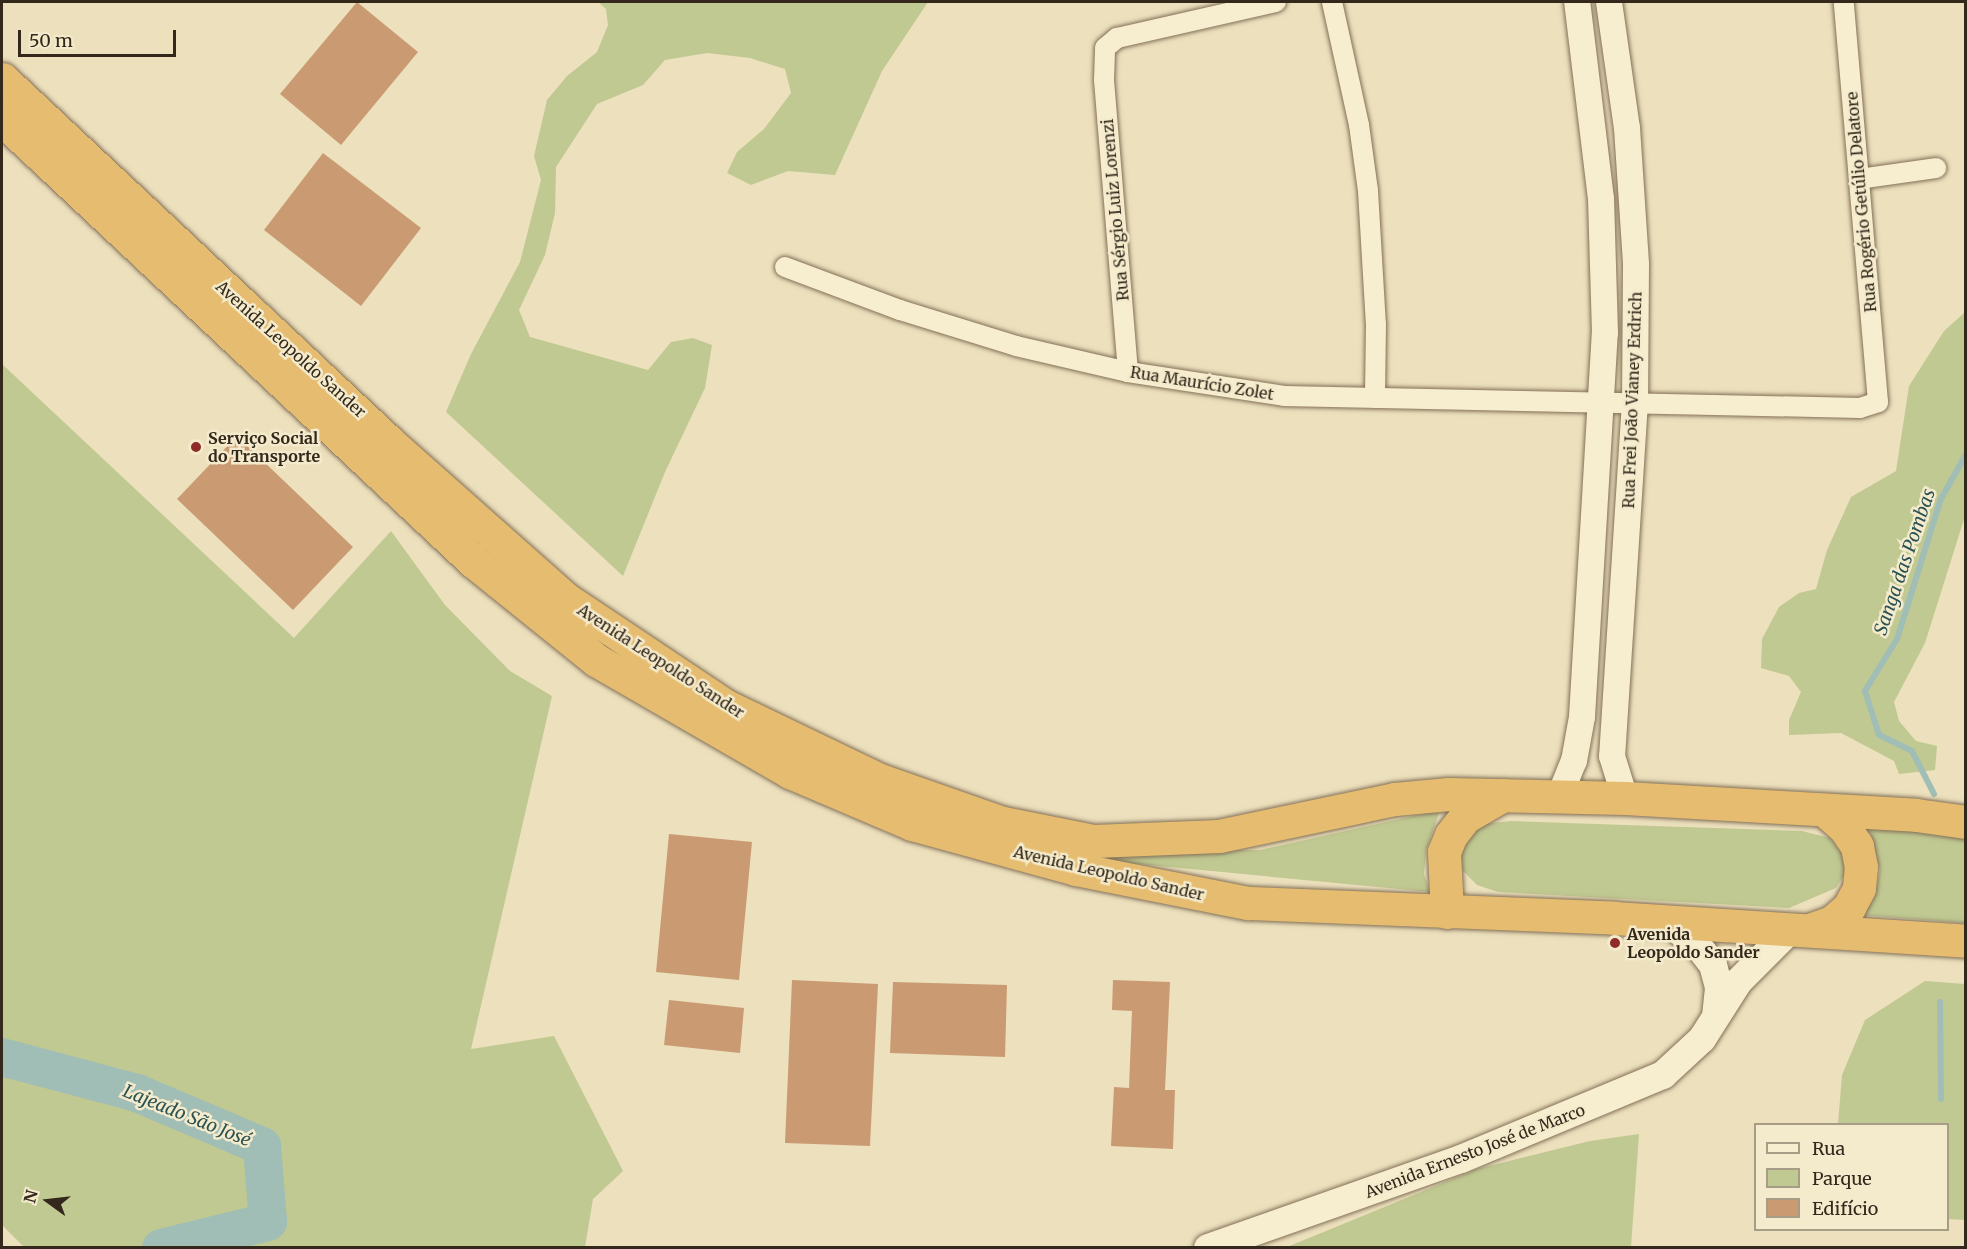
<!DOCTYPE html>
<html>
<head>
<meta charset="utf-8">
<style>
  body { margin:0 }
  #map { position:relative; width:1967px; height:1249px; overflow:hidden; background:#ece0bd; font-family:Merriweather,serif }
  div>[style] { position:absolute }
  .green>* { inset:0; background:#c0c992 }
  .stream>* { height:6px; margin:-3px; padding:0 3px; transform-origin:3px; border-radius:3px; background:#a0bdb6 }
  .river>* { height:38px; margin:-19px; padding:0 19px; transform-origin:19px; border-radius:19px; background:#a0bdb6 }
  .building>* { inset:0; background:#ca9b73 }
  .roads { filter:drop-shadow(0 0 2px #837057) drop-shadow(0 0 2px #837057) }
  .minor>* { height:20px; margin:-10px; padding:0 10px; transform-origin:10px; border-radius:10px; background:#f7edcf }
  .tertiary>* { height:26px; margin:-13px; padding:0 13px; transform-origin:13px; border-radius:13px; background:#f7edcf }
  .secondary>* { height:28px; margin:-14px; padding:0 14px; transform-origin:14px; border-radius:14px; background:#f7edcf }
  .trunk>* { height:33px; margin:-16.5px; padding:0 16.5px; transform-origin:16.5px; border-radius:16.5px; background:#e6bd70 }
  .dots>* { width:16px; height:16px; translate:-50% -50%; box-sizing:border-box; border:3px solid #f4eacc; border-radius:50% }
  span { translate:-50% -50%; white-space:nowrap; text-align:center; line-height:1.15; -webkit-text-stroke:5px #f4eacc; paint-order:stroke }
  .street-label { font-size:16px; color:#33281b }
  .poi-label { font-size:16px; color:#33281b; font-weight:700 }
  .left { translate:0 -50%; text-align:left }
  .water-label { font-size:18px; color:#2a5252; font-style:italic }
  .frame { position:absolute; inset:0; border:3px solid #33281b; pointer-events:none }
  .legend { position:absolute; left:1754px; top:1123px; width:195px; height:108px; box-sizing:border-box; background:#f4eacc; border:2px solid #a79c85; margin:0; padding:8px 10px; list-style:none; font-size:18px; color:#33281b }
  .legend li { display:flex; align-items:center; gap:12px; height:30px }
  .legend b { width:30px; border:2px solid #a79c85 }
  .north { position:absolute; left:18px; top:1171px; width:60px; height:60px; -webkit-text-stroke:4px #f4eacc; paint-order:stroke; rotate:285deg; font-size:16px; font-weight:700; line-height:24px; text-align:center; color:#33281b }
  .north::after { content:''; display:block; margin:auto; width:21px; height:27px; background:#33281b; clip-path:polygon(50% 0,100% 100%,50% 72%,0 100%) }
  .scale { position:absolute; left:18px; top:30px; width:158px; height:27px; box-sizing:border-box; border:3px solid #33281b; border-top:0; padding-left:8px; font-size:18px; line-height:21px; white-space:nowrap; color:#33281b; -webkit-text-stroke:4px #f4eacc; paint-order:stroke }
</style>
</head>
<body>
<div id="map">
  <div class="green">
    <div style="clip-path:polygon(598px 2px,928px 2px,882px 71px,835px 175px,788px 171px,751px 185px,727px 173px,737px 152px,764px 129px,791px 93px,785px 69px,750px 58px,707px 53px,665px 60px,643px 85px,597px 104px,556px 167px,555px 213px,545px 255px,519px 310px,530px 337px,648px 370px,671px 342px,693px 338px,712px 345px,705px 388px,665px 472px,623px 576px,446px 412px,471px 354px,520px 262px,541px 180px,534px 156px,547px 100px,567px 76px,597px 52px,608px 25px,606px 9px)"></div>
    <div style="clip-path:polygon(1965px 312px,1965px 516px,1925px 643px,1894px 702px,1899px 721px,1916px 741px,1937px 746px,1935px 770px,1899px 774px,1894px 761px,1841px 733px,1789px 735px,1789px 720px,1801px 692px,1789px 676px,1761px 668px,1762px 639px,1779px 607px,1799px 593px,1816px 589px,1827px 550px,1851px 497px,1896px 471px,1909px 386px,1944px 331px)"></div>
    <div style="clip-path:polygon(2px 364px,294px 638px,391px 531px,445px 605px,510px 671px,552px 696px,471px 1049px,554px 1036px,623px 1171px,593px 1199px,585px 1247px,25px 1248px,2px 1225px)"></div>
    <div style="clip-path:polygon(1440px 810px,1426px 851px,1424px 874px,1430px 892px,1096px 860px,1094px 851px,1260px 850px)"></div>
    <div style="clip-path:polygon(1511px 821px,1802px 831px,1830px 838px,1843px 854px,1846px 872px,1836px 888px,1789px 908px,1498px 892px,1477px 885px,1463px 871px,1459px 857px,1465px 842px,1482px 824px)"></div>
    <div style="clip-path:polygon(1869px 827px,1965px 833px,1965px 923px,1861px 915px,1875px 895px,1880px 870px)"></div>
    <div style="clip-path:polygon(1925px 981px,1965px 984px,1965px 1220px,1948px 1219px,1948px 1124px,1838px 1124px,1842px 1075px,1865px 1020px)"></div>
    <div style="clip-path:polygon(1639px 1134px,1631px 1247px,1287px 1247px,1477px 1169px,1590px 1141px)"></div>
  </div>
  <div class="stream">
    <div style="left:1934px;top:794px;width:48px;rotate:-117.1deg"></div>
    <div style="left:1912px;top:751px;width:37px;rotate:-154deg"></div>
    <div style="left:1879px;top:735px;width:46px;rotate:-107.7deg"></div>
    <div style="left:1865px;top:691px;width:61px;rotate:-58.4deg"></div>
    <div style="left:1897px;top:639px;width:147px;rotate:-72.6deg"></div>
    <div style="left:1941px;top:499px;width:51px;rotate:-60.9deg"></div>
    <div style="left:1940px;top:1002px;width:97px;rotate:89.4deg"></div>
  </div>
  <div class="river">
    <div style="left:2px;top:1057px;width:140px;rotate:14.9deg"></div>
    <div style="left:137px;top:1093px;width:136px;rotate:23deg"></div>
    <div style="left:262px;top:1146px;width:76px;rotate:85.5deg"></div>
    <div style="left:268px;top:1222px;width:110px;rotate:166.3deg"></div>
  </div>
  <div class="building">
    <div style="clip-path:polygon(357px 2px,418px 52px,341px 145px,280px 94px)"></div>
    <div style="clip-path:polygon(323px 153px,421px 228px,361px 306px,264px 230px)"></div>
    <div style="clip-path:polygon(237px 436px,353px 547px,293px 610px,177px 499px)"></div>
    <div style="clip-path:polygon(669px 834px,752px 842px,739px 980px,656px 972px)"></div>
    <div style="clip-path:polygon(792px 980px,878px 984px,870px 1146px,785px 1143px)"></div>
    <div style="clip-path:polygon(1113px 980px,1170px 982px,1165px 1090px,1175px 1090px,1173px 1149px,1111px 1146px,1114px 1087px,1129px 1088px,1132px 1011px,1112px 1010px)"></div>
    <div style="clip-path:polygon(893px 982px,1007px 985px,1005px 1057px,890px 1053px)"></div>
    <div style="clip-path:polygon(669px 1000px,744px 1008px,740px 1053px,664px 1045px)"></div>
  </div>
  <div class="roads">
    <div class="minor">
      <div style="left:1332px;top:2px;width:126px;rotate:77.6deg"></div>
      <div style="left:1359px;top:125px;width:67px;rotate:82.2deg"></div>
      <div style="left:1368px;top:191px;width:133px;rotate:86.6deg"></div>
      <div style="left:1376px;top:324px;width:74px;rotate:90.8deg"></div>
      <div style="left:1859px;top:179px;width:78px;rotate:-8.1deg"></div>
      <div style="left:785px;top:267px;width:123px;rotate:20.5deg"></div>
      <div style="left:900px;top:310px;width:121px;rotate:17.2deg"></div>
      <div style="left:1016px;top:346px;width:115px;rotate:13.1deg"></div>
      <div style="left:1128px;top:372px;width:158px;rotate:8.7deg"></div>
      <div style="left:1284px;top:396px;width:576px;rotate:1.19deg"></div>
      <div style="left:1860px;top:408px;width:19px;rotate:-18deg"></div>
      <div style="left:1878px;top:402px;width:401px;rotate:-94.9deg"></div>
      <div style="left:1128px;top:372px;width:293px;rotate:-94.7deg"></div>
      <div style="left:1104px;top:80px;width:32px;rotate:-88deg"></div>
      <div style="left:1105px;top:48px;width:16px;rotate:-40deg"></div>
      <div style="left:1117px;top:38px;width:163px;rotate:-12.8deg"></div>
    </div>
    <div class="tertiary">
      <div style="left:1609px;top:2px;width:127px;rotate:81.9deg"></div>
      <div style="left:1627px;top:128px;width:137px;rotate:86.2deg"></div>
      <div style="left:1636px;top:265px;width:137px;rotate:90.4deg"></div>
      <div style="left:1635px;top:402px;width:355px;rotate:93.7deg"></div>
      <div style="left:1612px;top:756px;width:44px;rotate:72.8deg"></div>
      <div style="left:1560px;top:795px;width:37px;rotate:-68deg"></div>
      <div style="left:1574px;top:761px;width:45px;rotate:-79.7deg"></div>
      <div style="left:1582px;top:717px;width:385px;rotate:-86.6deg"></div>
      <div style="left:1605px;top:333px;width:134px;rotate:-91.7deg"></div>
      <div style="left:1601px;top:199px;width:198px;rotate:-96.9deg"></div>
    </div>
    <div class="secondary">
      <div style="left:1667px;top:921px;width:41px;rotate:39.1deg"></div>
      <div style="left:1699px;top:947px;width:23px;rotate:52deg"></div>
      <div style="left:1713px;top:965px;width:24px;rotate:75deg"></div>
      <div style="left:1719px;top:988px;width:27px;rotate:96deg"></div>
      <div style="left:1208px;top:1248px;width:268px;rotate:-19.4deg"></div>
      <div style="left:1461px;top:1159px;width:219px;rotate:-22.6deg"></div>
      <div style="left:1663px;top:1075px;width:53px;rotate:-42.7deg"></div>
      <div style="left:1702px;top:1039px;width:69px;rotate:-57.5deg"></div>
      <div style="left:1739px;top:981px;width:74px;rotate:-45deg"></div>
    </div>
    <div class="trunk">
      <div style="left:2px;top:79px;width:532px;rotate:43.17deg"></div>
      <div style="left:390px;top:443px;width:237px;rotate:41.6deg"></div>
      <div style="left:567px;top:600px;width:191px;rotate:33.7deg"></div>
      <div style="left:726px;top:706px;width:171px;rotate:25.7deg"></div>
      <div style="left:880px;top:780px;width:130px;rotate:19.3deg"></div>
      <div style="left:1003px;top:823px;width:93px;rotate:11.2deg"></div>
      <div style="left:1094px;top:841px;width:125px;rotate:-2.3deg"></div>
      <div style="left:1219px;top:836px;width:180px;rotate:-11.9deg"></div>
      <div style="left:1395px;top:799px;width:54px;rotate:-5.3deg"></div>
      <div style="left:1449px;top:794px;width:176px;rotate:1.3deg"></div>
      <div style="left:1625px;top:798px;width:291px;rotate:3.3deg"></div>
      <div style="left:1916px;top:815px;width:50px;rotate:8deg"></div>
      <div style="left:2px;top:119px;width:646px;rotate:43.18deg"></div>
      <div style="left:473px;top:561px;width:158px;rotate:38.8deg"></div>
      <div style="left:596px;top:660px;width:224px;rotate:30deg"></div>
      <div style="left:790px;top:772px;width:133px;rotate:23.1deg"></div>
      <div style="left:912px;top:824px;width:170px;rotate:15.3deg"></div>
      <div style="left:1076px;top:869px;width:175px;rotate:11.2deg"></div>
      <div style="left:1248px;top:903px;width:366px;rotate:2.3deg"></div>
      <div style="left:1614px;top:918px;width:353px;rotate:3.7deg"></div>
      <div style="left:1447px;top:912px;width:60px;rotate:-92.9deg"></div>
      <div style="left:1444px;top:852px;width:18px;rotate:-68deg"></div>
      <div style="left:1451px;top:835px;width:23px;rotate:-52deg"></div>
      <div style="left:1465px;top:817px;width:44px;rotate:-30.1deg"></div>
      <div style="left:1812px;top:929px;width:21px;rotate:-19deg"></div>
      <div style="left:1832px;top:922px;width:23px;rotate:-41deg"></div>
      <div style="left:1849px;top:907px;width:21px;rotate:-62deg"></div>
      <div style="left:1859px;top:888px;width:21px;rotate:-85deg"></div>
      <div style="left:1861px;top:867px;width:21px;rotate:-101deg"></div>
      <div style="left:1857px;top:846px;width:22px;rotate:-124deg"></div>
      <div style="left:1845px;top:828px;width:28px;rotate:-139deg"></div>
    </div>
  </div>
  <div class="dots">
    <div style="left:196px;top:447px;background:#902c28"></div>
    <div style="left:1615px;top:943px;background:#902c28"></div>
  </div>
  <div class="street-label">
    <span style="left:1861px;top:202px;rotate:-95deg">Rua Rogério Getúlio Delatore</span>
    <span style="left:1115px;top:210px;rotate:-95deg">Rua Sérgio Luiz Lorenzi</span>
    <span style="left:291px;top:349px;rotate:42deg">Avenida Leopoldo Sander</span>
    <span style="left:1202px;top:383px;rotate:9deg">Rua Maurício Zolet</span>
    <span style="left:1632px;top:400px;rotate:-88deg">Rua Frei João Vianey Erdrich</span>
    <span style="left:661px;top:661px;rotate:33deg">Avenida Leopoldo Sander</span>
    <span style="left:1109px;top:873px;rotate:13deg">Avenida Leopoldo Sander</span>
    <span style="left:1475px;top:1151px;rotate:-21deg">Avenida Ernesto José de Marco</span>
  </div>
  <div class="poi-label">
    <span class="left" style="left:208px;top:447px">Serviço Social<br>do Transporte</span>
    <span class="left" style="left:1627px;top:943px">Avenida<br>Leopoldo Sander</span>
  </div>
  <div class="water-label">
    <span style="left:1905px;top:562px;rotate:-71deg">Sanga das Pombas</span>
    <span style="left:187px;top:1116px;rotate:22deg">Lajeado São José</span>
  </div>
  <div class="frame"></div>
  <ul class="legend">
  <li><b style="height:8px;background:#f7edcf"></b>Rua</li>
  <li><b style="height:16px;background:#c0c992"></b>Parque</li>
  <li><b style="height:16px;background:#ca9b73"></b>Edifício</li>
  </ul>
  <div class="north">N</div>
  <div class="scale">50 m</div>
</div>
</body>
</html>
